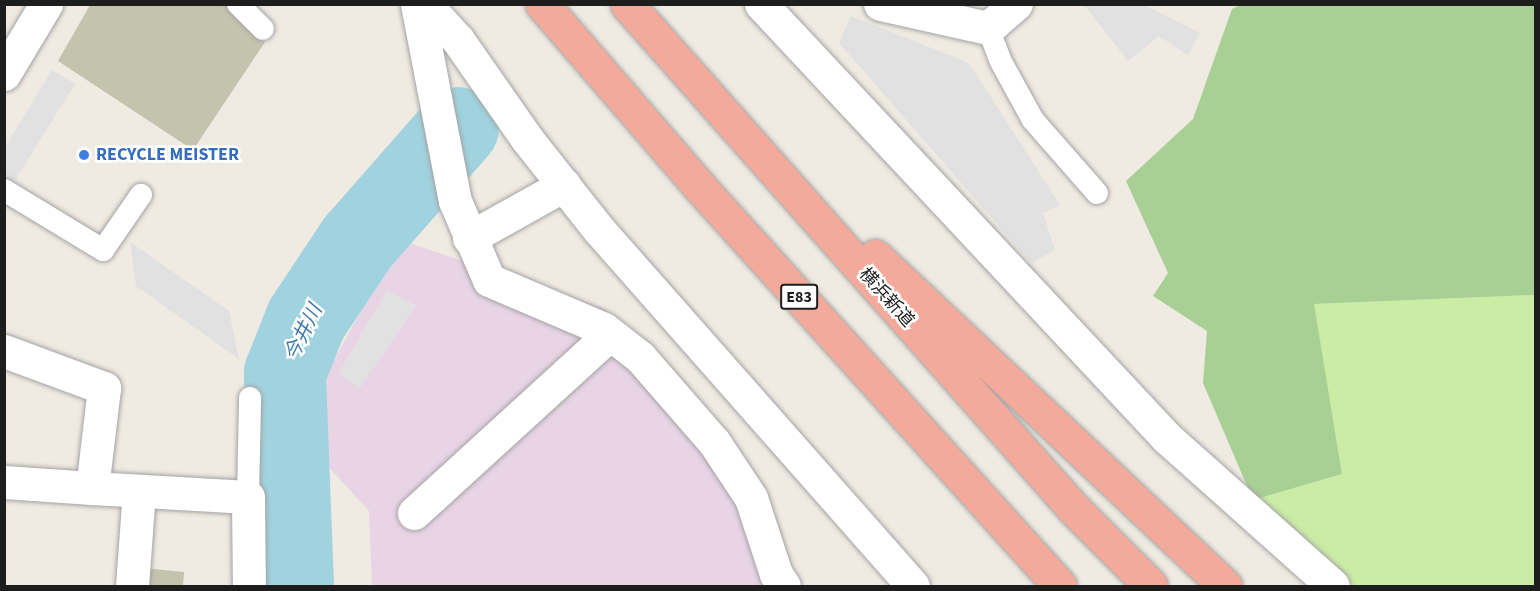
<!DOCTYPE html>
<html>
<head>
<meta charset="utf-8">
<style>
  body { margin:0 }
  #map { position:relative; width:1540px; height:591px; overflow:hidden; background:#efeae2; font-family:"Source Sans 3","Noto Sans JP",sans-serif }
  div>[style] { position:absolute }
  .industrial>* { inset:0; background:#e8d4e5 }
  .construction>* { inset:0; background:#c4c3ad }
  .grass>* { inset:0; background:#caeca5 }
  .forest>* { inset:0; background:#a8d095 }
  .parking>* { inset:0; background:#e1e1e1 }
  .river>* { height:82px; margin:-41px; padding:0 41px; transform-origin:41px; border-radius:41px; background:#a0d3df }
  .roads { filter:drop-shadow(0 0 2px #a4a4a4) drop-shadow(0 0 2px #a4a4a4) }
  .service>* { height:22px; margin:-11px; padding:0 11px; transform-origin:11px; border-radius:11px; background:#fff }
  .minor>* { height:33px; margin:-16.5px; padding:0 16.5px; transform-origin:16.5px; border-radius:16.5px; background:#fff }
  .tertiary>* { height:33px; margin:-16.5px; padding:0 16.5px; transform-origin:16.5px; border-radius:16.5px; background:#fff }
  .trunk>* { height:33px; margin:-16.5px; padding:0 16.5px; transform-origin:16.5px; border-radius:16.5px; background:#f4aa9a }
  .dots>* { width:16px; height:16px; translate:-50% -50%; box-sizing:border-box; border:3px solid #fff; border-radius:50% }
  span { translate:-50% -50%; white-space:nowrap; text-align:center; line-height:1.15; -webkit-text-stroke:5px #fff; paint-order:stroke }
  .shield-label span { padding:2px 4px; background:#fff; border:2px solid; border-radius:4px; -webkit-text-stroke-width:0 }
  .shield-label { font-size:16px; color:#1d1d1d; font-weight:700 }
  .shop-label { font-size:18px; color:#366cbe; font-weight:700 }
  .left { translate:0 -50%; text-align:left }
  .street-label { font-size:18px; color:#1d1d1d }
  .water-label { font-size:20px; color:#437aa9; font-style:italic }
  .frame { position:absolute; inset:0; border:6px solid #1d1d1d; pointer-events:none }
</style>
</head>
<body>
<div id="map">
  <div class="industrial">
    <div style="clip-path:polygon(400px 240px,604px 308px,713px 425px,786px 564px,801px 586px,372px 586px,369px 511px,314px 451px,317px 391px)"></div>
  </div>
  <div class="construction">
    <div style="clip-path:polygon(90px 5px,226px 5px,265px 42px,193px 150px,58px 61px)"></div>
    <div style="clip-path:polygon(142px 568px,184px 572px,183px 586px,140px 586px)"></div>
  </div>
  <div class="grass">
    <div style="clip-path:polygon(1535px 295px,1535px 586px,1353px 586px,1253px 500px,1342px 474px,1313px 304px)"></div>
  </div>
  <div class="forest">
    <div style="clip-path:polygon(1240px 5px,1535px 5px,1535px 295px,1314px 304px,1342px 474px,1253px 500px,1203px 383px,1207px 331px,1153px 296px,1168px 273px,1126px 181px,1193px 119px,1232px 9px)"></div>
  </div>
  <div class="parking">
    <div style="clip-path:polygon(1084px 5px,1144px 5px,1200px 33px,1188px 55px,1159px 36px,1128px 61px)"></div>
    <div style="clip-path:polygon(851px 16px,969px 63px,1060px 205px,1043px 213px,1055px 250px,1031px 263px,839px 43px)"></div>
    <div style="clip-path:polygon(52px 70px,75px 84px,14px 182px,5px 176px,5px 147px)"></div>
    <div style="clip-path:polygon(130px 242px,229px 311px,239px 359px,136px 286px)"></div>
    <div style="clip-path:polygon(387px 290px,416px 305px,360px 388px,338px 374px)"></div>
  </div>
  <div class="river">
    <div style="left:293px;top:586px;width:213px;rotate:-92.2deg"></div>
    <div style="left:285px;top:373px;width:57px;rotate:-68.4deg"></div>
    <div style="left:306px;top:320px;width:92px;rotate:-56.5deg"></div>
    <div style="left:357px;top:243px;width:153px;rotate:-48.7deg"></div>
  </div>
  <div class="roads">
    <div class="service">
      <div style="left:238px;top:4px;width:35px;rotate:45deg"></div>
      <div style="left:988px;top:28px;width:34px;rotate:69deg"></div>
      <div style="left:1000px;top:60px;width:68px;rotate:61.2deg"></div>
      <div style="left:1033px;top:120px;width:97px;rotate:48.8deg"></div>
      <div style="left:4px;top:190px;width:116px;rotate:31.2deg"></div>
      <div style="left:103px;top:250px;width:67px;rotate:-55.4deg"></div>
      <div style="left:248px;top:497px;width:99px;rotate:-88.8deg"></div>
    </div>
    <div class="minor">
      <div style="left:417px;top:4px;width:201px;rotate:79.1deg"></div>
      <div style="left:455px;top:201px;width:86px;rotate:66.7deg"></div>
      <div style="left:489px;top:280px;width:125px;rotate:23.1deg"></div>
      <div style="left:604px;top:329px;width:46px;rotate:37.9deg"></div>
      <div style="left:640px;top:357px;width:113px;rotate:49deg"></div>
      <div style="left:714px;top:442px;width:67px;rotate:56.5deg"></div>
      <div style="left:751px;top:498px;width:80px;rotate:71.8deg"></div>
      <div style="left:776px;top:574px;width:14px;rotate:56deg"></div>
      <div style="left:761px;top:4px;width:594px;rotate:46.91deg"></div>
      <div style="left:1167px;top:438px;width:222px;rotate:41.7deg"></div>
      <div style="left:880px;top:4px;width:111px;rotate:12.5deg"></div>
      <div style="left:988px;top:28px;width:37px;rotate:-41deg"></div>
      <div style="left:469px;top:238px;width:109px;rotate:-29.2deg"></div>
      <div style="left:4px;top:351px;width:107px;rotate:20.3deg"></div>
      <div style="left:104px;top:388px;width:101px;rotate:96.8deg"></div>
      <div style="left:92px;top:488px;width:156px;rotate:3.3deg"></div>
      <div style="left:248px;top:497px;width:89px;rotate:89.4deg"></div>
      <div style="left:4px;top:482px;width:88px;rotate:3.9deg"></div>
      <div style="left:414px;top:513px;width:265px;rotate:-42.4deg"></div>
      <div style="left:132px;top:586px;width:95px;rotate:-85.8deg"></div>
    </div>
    <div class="tertiary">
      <div style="left:425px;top:4px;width:49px;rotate:47.5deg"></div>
      <div style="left:458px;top:40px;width:121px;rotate:55.1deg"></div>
      <div style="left:527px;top:139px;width:117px;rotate:51.6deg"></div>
      <div style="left:600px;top:231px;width:473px;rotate:48.6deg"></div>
      <div style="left:4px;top:74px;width:82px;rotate:-59deg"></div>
    </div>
    <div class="trunk">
      <div style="left:542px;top:4px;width:239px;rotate:49.2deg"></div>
      <div style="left:698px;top:185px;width:540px;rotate:47.93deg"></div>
      <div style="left:627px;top:4px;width:673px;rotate:48.49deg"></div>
      <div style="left:1073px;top:508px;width:110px;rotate:45deg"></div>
      <div style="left:875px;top:256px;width:481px;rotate:43.3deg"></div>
    </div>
  </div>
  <div class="dots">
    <div style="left:84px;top:155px;background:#3f7fe0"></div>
  </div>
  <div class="shield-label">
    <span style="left:799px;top:297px">E83</span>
  </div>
  <div class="shop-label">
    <span class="left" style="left:96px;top:155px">RECYCLE MEISTER</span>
  </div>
  <div class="street-label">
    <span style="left:886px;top:298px;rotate:48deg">横浜新道</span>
  </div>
  <div class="water-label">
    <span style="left:304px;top:333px;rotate:-64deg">今井川</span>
  </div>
  <div class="frame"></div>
</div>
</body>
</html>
